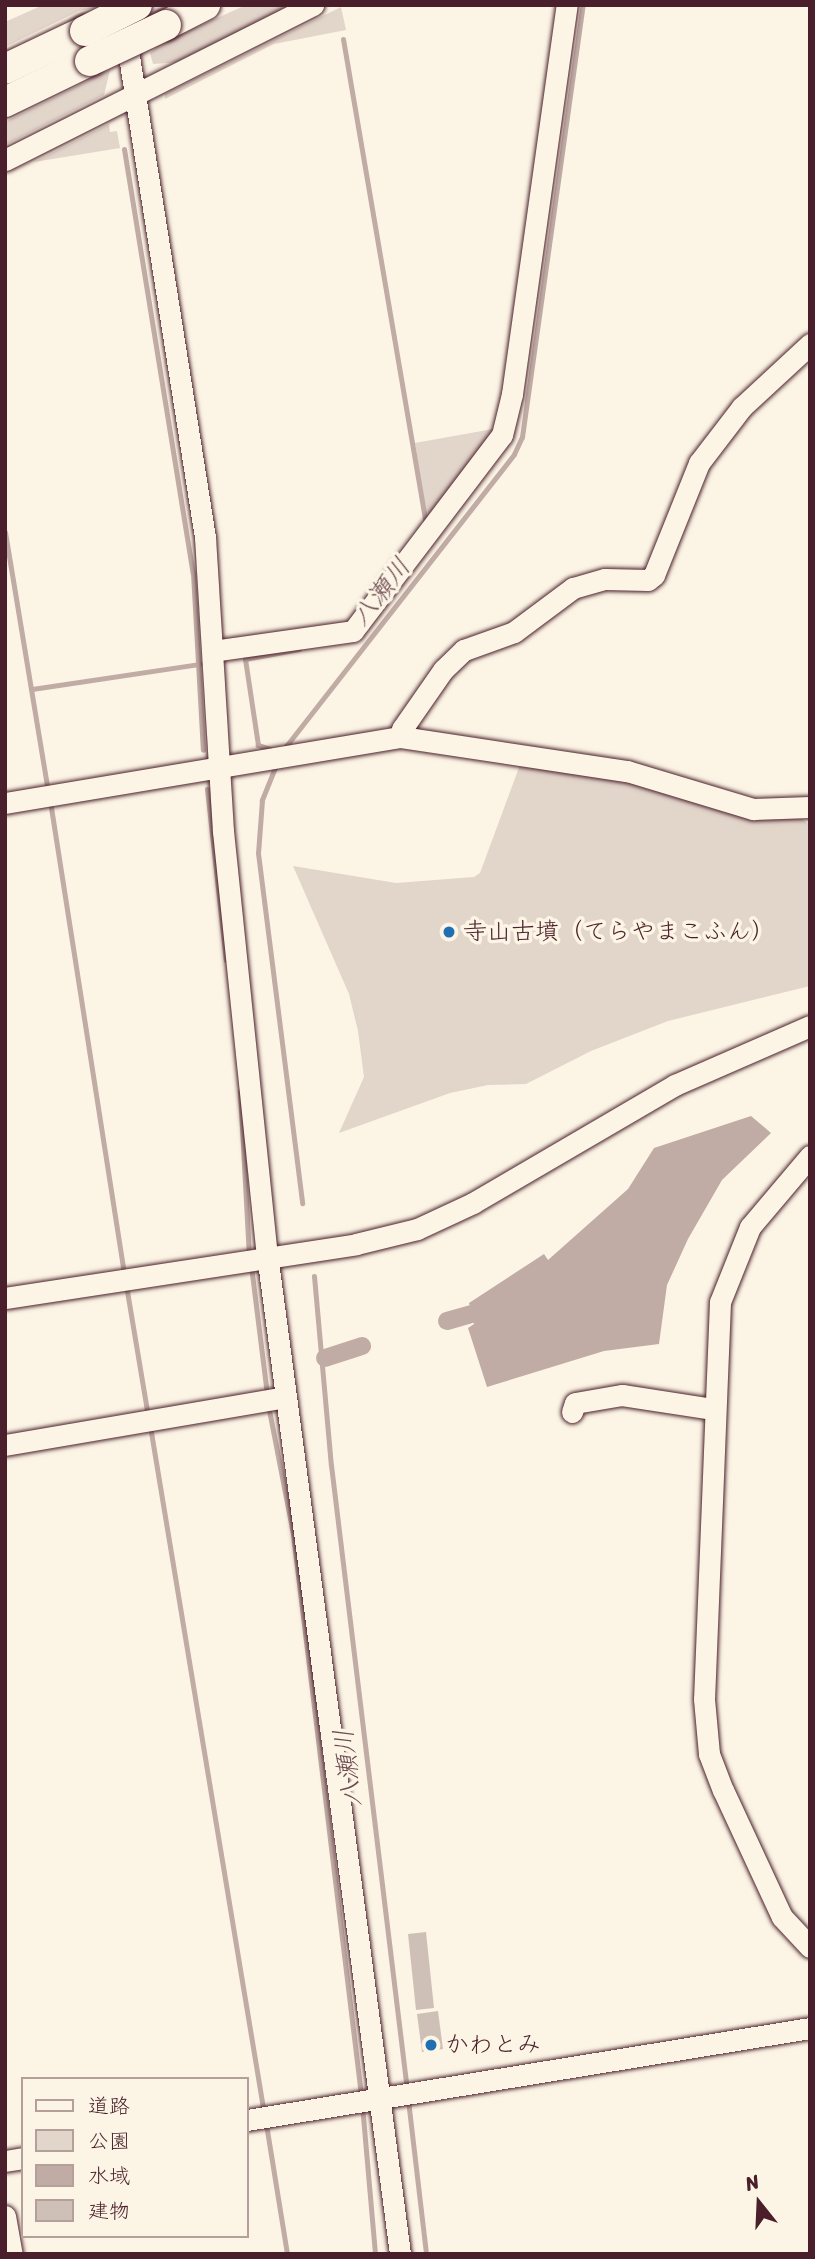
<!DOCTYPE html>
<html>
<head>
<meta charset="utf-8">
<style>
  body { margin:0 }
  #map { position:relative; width:815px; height:2259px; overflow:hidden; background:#fcf5e5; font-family:Sriracha,"Klee One",sans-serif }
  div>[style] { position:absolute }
  .green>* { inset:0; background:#e2d5ca }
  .water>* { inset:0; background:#c0aca5 }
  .stream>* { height:5px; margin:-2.5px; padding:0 2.5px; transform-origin:2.5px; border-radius:2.5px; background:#c0aca5 }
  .canal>* { height:18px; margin:-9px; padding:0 9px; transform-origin:9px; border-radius:9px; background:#c0aca5 }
  .building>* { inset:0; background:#cfc0b7 }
  .roads { filter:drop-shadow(0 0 2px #4a1f2b) drop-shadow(0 0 2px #4a1f2b) }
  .minor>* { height:21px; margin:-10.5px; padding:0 10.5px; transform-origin:10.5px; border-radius:10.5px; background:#fcf5e5 }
  .highway>* { height:30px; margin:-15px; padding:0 15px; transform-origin:15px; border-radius:15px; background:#fcf5e5 }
  .bridges { filter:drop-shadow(0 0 2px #4a1f2b) drop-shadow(0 0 2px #4a1f2b) }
  .highway-bridge>* { height:30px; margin:-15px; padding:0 15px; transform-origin:15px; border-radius:15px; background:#fcf5e5 }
  .dots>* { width:19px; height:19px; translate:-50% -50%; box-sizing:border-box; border:4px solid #fcf5e5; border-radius:50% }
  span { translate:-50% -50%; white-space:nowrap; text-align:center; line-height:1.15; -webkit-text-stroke:7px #fcf5e5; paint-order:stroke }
  .poi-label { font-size:24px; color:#4a1f2b }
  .left { translate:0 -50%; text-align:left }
  .water-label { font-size:26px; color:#6d4950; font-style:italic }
  .frame { position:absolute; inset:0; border:7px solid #4a1f2b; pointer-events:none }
  .legend { position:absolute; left:21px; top:2077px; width:228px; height:161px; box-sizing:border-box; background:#fcf5e5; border:2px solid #b59f9b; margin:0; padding:9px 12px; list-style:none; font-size:21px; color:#4a1f2b }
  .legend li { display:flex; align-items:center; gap:14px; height:35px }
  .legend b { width:35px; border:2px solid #b59f9b }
  .north { position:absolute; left:724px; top:2168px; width:70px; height:70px; -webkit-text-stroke:5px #fcf5e5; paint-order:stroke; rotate:342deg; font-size:19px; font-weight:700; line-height:28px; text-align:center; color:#4a1f2b }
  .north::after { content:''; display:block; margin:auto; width:24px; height:32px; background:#4a1f2b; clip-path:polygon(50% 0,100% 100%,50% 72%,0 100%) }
</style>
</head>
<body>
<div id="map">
  <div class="green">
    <div style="clip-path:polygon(43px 5px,99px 7px,79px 11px,5px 47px,5px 22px)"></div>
    <div style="clip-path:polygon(246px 5px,295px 5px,181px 62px,153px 64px,150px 53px,162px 43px)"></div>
    <div style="clip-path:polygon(341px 7px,346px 30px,274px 44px,165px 99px,165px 94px)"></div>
    <div style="clip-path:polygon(110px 70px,104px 95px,5px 145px,5px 122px)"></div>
    <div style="clip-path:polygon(109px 124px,110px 132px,117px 131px,120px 148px,34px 162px)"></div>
    <div style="clip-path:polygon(493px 429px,487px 443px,427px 520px,415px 443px)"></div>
    <div style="clip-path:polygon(521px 762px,623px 777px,799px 817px,810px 825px,810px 986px,668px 1021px,591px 1051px,526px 1084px,488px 1085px,450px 1093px,339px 1133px,364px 1077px,358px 1031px,349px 994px,293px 866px,396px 883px,474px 877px,480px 873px)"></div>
  </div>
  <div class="water">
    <div style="clip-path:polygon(751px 1116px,771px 1133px,722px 1180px,688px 1239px,667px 1285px,659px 1344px,604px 1351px,487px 1387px,468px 1328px,474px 1324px,469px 1303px,544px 1254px,548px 1260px,628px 1189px,654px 1148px)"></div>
  </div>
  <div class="stream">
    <div style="left:343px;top:39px;width:493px;rotate:80.3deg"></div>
    <div style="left:124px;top:149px;width:430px;rotate:80.8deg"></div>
    <div style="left:193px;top:573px;width:177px;rotate:86.8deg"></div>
    <div style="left:5px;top:532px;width:263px;rotate:80.6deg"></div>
    <div style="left:32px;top:689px;width:170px;rotate:-8.5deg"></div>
    <div style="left:270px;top:749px;width:13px;rotate:-162deg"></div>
    <div style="left:258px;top:745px;width:87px;rotate:-98.6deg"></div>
    <div style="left:245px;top:659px;width:55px;rotate:-10.5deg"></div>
    <div style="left:283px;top:750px;width:375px;rotate:-52deg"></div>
    <div style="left:514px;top:454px;width:19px;rotate:-65deg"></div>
    <div style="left:522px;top:437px;width:436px;rotate:-82deg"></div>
    <div style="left:276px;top:765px;width:38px;rotate:112deg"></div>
    <div style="left:262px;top:800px;width:53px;rotate:94.3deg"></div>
    <div style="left:258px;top:853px;width:353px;rotate:82.8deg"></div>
    <div style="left:207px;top:789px;width:172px;rotate:83.7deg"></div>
    <div style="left:50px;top:801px;width:480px;rotate:81.1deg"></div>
    <div style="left:240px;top:1091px;width:165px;rotate:86.9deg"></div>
    <div style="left:251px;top:1266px;width:130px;rotate:82.9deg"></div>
    <div style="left:314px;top:1276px;width:190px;rotate:84.9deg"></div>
    <div style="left:331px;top:1465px;width:630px;rotate:83.07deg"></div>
    <div style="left:126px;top:1285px;width:133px;rotate:80.5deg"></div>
    <div style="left:268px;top:1405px;width:131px;rotate:79deg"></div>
    <div style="left:293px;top:1534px;width:565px;rotate:83.09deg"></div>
    <div style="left:150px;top:1426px;width:697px;rotate:80.59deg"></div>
    <div style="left:408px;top:2100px;width:155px;rotate:83.3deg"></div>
    <div style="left:362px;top:2105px;width:150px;rotate:85deg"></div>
    <div style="left:266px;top:2124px;width:132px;rotate:80.8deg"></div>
  </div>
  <div class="canal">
    <div style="left:447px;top:1321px;width:25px;rotate:-16deg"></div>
    <div style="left:325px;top:1358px;width:39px;rotate:-18deg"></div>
  </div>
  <div class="building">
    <div style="clip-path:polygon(426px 1932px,434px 2008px,416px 2010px,408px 1934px)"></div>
    <div style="clip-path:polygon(438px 2011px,443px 2049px,422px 2052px,417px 2014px)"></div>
  </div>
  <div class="roads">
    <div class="minor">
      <div style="left:125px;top:31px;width:512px;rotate:81.02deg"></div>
      <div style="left:205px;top:537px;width:295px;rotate:86.5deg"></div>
      <div style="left:223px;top:831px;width:425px;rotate:84.1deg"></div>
      <div style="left:267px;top:1254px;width:1009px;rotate:82.42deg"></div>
      <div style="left:5px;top:160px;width:345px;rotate:-26.7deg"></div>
      <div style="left:213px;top:651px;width:141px;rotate:-8.1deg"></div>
      <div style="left:353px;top:631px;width:246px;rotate:-52.8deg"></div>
      <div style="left:502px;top:435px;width:42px;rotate:-76.3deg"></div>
      <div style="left:512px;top:394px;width:393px;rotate:-82deg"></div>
      <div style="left:401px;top:737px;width:8px;rotate:-83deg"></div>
      <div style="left:402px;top:729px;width:72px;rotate:-55.2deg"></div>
      <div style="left:443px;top:670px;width:29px;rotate:-44deg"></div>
      <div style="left:464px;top:650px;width:53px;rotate:-19.8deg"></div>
      <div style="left:514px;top:632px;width:74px;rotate:-36.7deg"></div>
      <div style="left:573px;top:588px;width:33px;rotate:-16deg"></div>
      <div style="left:605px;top:579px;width:43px;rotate:1.3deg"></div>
      <div style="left:648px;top:580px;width:8px;rotate:-40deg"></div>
      <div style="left:654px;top:575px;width:121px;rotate:-68.1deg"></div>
      <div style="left:699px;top:463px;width:71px;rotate:-52.5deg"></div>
      <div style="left:742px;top:407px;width:93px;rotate:-42.8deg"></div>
      <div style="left:5px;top:803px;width:401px;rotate:-9.5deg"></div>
      <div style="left:401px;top:737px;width:229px;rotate:8.6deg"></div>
      <div style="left:627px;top:771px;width:132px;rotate:16.8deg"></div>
      <div style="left:753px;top:809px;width:57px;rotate:-2deg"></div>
      <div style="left:810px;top:1156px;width:93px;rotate:130.2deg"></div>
      <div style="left:750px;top:1227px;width:81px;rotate:111.8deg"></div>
      <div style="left:720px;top:1302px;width:397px;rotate:92.3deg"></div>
      <div style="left:704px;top:1699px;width:55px;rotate:84.8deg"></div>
      <div style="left:709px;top:1754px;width:39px;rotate:69deg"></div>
      <div style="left:723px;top:1790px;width:140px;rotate:65.1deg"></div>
      <div style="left:782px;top:1917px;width:41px;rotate:47deg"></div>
      <div style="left:5px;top:1298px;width:355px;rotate:-8.7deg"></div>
      <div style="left:356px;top:1244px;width:63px;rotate:-13.8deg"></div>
      <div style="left:417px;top:1229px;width:62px;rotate:-24.9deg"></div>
      <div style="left:473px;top:1203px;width:234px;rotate:-30.3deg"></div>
      <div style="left:675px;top:1085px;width:147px;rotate:-23.6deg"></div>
      <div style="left:572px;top:1412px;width:9px;rotate:-72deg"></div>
      <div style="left:575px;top:1403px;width:48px;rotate:-9.7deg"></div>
      <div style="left:622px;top:1395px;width:91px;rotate:8.8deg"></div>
      <div style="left:5px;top:1445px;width:284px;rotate:-9.7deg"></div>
      <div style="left:247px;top:2120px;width:570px;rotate:-9.28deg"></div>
      <div style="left:5px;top:2161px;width:18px;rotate:-9deg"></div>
      <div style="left:5px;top:2216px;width:39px;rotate:80deg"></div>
    </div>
    <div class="highway">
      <div style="left:166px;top:25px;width:44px;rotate:-27.1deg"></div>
      <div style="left:5px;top:69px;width:89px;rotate:-25.4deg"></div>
      <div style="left:5px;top:102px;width:94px;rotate:-25.8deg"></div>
    </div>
  </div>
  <div class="bridges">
    <div class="highway-bridge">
      <div style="left:85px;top:31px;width:58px;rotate:-26.6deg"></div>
      <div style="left:90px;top:61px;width:84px;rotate:-25.3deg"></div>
    </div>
  </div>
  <div class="dots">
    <div style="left:449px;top:932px;background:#1f6fb2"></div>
    <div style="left:431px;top:2045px;background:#1f6fb2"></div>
  </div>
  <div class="poi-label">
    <span class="left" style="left:463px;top:932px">寺山古墳（てらやまこふん）</span>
    <span class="left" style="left:445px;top:2045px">かわとみ</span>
  </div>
  <div class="water-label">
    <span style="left:381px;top:592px;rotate:-52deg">八瀬川</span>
    <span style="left:348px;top:1768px;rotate:-97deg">八瀬川</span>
  </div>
  <div class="frame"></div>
  <ul class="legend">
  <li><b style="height:9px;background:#fcf5e5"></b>道路</li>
  <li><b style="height:19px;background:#e2d5ca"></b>公園</li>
  <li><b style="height:19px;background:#c0aca5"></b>水域</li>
  <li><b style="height:19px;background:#cfc0b7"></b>建物</li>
  </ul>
  <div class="north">N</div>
</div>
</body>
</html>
